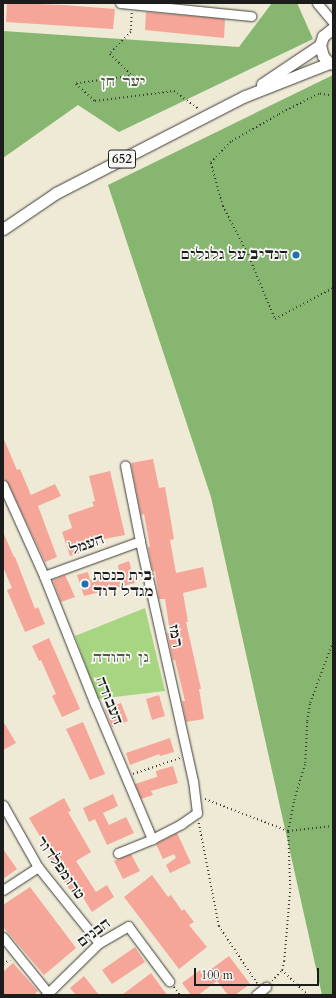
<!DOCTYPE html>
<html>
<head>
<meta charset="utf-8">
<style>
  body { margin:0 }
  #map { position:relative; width:336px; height:998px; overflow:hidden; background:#eeead5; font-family:Cardo,"Frank Ruhl Libre",serif }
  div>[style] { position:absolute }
  .green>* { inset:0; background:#a8d581 }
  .forest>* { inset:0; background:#86b66f }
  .building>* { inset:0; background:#f5a699 }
  .path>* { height:1.5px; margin-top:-0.75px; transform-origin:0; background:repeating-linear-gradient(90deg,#3c3b38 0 1px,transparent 0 4px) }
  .roads { filter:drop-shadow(0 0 1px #3c3b38) drop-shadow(0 0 1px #3c3b38) }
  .minor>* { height:9px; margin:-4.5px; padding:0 4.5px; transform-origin:4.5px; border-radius:4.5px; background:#fff }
  .major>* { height:11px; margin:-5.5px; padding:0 5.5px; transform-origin:5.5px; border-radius:5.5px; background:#fff }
  .dots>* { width:11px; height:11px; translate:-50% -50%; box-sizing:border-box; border:2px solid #f6f6f2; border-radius:50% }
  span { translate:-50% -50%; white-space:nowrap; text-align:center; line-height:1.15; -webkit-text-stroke:3.5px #f6f6f2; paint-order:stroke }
  .shield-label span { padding:1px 3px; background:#f6f6f2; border:1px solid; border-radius:3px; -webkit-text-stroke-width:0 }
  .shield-label { font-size:13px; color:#1c1c1c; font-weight:700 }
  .park-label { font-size:14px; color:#4d5d3f }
  .poi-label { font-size:14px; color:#1c1c1c; font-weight:700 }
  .right { translate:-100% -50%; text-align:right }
  .left { translate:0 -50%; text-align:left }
  .street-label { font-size:14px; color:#1c1c1c }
  .frame { position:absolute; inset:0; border:4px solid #1c1c1c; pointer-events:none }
  .scale { position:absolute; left:194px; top:968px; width:125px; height:18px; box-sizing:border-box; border:2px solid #1c1c1c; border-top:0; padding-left:5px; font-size:12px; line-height:14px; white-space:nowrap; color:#1c1c1c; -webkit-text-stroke:3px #f6f6f2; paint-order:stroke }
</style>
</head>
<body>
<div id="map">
  <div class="green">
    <div style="clip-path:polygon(145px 608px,165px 691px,98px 699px,75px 636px)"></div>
  </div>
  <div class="forest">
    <div style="clip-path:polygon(272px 3px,297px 3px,313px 39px,119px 132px,78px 105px,3px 158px,3px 31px,239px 47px)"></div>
    <div style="clip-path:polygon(333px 75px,333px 995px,322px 995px,211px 497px,108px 185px)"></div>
  </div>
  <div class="building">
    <div style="clip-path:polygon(7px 3px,64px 5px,115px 9px,113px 29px,6px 22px)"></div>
    <div style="clip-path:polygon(146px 12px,225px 19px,224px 38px,145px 30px)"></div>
    <div style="clip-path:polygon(3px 437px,17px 470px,20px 469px,31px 495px,55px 484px,61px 496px,38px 506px,57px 557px,45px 562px,8px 483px,3px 478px)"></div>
    <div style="clip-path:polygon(153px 459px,159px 488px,165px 487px,174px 539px,170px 540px,176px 573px,203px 567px,207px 587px,183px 593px,188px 622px,186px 622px,201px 689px,199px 689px,204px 719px,186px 722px,182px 701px,185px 701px,175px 660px,173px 660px,167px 633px,170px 632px,165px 599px,159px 599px,155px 571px,153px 572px,148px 547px,150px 547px,144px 514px,141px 515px,131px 463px)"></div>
    <div style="clip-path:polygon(110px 471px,125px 535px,94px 541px,96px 548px,70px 556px,62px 532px,72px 528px,68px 515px,94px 506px,92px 502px,95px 501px,89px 476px)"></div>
    <div style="clip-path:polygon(3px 532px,14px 557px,15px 557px,35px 609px,38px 607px,45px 624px,25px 632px,7px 590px,12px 588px,3px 567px)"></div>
    <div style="clip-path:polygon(129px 561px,135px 583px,84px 596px,77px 575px,88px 572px,90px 580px,119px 571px,118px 565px)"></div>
    <div style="clip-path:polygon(65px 575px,75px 597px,61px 602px,53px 580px)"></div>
    <div style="clip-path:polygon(49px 638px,80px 709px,62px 717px,52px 696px,56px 694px,41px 660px,39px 661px,32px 646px)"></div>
    <div style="clip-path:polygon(159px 695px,165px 716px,152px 720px,146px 699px)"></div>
    <div style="clip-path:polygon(121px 703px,128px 721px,112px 727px,105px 709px)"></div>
    <div style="clip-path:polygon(3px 721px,16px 743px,3px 750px)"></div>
    <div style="clip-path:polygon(83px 722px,105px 774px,90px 780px,66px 729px)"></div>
    <div style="clip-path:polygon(170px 738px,174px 752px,160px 756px,159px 754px,130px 765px,126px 753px)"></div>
    <div style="clip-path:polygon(173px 766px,178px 783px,151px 791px,153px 795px,141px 799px,135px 784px,157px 777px,156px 771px)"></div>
    <div style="clip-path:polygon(113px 794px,118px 806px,103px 813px,109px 825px,126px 817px,134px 833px,107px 845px,95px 819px,89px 822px,83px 808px)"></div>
    <div style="clip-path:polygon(64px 798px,71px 811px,68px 812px,91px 852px,76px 861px,96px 892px,107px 885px,114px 897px,92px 912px,79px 891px,73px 894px,57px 872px,48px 857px,51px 855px,29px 818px)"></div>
    <div style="clip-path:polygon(177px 833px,191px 863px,170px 873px,166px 865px,176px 858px,174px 854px,163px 859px,156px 844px)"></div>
    <div style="clip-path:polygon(3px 849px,17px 869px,3px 879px)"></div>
    <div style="clip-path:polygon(131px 854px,140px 871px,123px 879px,114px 861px)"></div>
    <div style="clip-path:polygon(152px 875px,168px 897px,171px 895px,182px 911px,184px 909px,194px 922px,189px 925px,207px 947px,179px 969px,124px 897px)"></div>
    <div style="clip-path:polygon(30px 887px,76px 948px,44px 975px,3px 927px,3px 905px)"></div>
    <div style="clip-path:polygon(135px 947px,145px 962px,112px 984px,102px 970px)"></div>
    <div style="clip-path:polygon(229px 956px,250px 984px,235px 995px,228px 995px,217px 981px,198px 995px,191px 995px,182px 983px,200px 970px,203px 975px)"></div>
    <div style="clip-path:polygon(13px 963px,38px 991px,34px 995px,3px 995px,3px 972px)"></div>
    <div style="clip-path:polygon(151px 973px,167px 995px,122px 995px)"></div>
    <div style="clip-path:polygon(84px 976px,99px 995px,76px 995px,70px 988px)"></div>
  </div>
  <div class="path">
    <div style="left:132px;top:13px;width:19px;rotate:93deg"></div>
    <div style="left:131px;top:32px;width:30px;rotate:134deg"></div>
    <div style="left:110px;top:54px;width:32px;rotate:44deg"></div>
    <div style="left:133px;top:76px;width:58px;rotate:172deg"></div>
    <div style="left:76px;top:84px;width:25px;rotate:42deg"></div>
    <div style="left:95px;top:101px;width:80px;rotate:-7.2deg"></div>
    <div style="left:174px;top:91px;width:31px;rotate:36deg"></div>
    <div style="left:333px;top:96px;width:14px;rotate:-172deg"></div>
    <div style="left:319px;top:94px;width:46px;rotate:152.9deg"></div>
    <div style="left:278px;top:115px;width:54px;rotate:150.1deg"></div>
    <div style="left:231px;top:142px;width:29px;rotate:134deg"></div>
    <div style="left:211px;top:163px;width:45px;rotate:74.4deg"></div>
    <div style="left:223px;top:206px;width:54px;rotate:62.5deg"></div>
    <div style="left:248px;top:254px;width:70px;rotate:67.4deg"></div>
    <div style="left:275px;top:319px;width:66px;rotate:-28.1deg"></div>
    <div style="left:133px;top:774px;width:50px;rotate:-18.8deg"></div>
    <div style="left:205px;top:799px;width:89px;rotate:21.1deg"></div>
    <div style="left:288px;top:831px;width:45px;rotate:-6.3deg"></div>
    <div style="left:199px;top:823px;width:105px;rotate:79deg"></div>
    <div style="left:219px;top:926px;width:69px;rotate:56.3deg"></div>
    <div style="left:3px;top:964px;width:8px;rotate:-30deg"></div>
    <div style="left:282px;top:970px;width:36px;rotate:44deg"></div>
    <div style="left:272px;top:981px;width:15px;rotate:-48deg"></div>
    <div style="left:282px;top:970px;width:9px;rotate:-77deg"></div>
    <div style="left:284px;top:961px;width:72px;rotate:-85.2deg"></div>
    <div style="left:290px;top:889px;width:58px;rotate:-92deg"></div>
    <div style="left:288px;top:831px;width:32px;rotate:-79deg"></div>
    <div style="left:294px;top:800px;width:39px;rotate:-73deg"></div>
    <div style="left:305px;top:763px;width:42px;rotate:-87.3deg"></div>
    <div style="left:307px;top:721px;width:18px;rotate:-81deg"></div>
    <div style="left:310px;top:703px;width:66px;rotate:-69.6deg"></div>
    <div style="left:174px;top:987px;width:10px;rotate:53deg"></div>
  </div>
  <div class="roads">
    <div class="minor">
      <div style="left:120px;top:3px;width:132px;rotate:5.7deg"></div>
      <div style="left:317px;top:3px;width:25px;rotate:50deg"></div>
      <div style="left:3px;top:485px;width:100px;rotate:65.7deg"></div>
      <div style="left:44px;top:576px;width:138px;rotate:68.3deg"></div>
      <div style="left:95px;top:704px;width:147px;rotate:67.1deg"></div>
      <div style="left:44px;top:576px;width:102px;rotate:-20deg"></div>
      <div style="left:3px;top:805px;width:71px;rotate:60.6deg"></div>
      <div style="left:38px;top:867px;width:97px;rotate:51.2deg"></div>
      <div style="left:118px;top:853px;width:37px;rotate:-22deg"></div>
      <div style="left:152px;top:839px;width:33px;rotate:-27deg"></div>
      <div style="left:181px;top:824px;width:19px;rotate:-35deg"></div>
      <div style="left:197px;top:813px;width:32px;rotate:-97deg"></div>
      <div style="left:193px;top:781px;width:246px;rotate:-102.5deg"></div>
      <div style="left:140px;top:541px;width:77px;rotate:-101.2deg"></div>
      <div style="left:3px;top:890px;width:42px;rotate:-33.3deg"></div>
      <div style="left:3px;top:937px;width:72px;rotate:51.2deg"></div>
      <div style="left:46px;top:995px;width:74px;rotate:-44.5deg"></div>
      <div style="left:99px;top:943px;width:34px;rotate:-30deg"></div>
      <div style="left:128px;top:926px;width:69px;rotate:53.3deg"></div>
      <div style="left:256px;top:995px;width:13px;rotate:-39deg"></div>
    </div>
    <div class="major">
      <div style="left:333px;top:28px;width:13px;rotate:141deg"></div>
      <div style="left:323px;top:36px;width:9px;rotate:108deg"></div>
      <div style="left:320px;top:45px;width:11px;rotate:75deg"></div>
      <div style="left:323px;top:56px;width:9px;rotate:49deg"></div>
      <div style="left:329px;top:63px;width:4px;rotate:14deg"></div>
      <div style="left:262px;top:84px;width:70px;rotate:-33.9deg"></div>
      <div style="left:3px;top:229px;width:64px;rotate:-34.2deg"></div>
      <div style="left:56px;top:193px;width:212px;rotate:-27.2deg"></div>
      <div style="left:245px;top:96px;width:90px;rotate:-21.4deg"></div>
    </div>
  </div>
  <div class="dots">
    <div style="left:296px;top:255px;background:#1f6fb2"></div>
    <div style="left:85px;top:584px;background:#1f6fb2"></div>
  </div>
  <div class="shield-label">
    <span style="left:122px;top:159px">652</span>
  </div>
  <div class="park-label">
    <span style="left:123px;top:82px">יער חן</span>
    <span style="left:121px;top:658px">גן יהודה</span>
  </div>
  <div class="poi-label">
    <span class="right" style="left:288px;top:255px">הנדיב על גלגלים</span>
    <span class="left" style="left:93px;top:584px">בית כנסת<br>מגדל דוד</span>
  </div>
  <div class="street-label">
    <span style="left:87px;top:545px;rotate:-20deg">העמל</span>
    <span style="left:175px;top:636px;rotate:78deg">רמז</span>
    <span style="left:109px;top:701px;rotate:68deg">העבודה</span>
    <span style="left:60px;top:868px;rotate:55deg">טרומפלדור</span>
    <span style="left:94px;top:933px;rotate:-37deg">הבנים</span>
  </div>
  <div class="frame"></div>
  <div class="scale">100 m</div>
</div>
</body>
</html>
